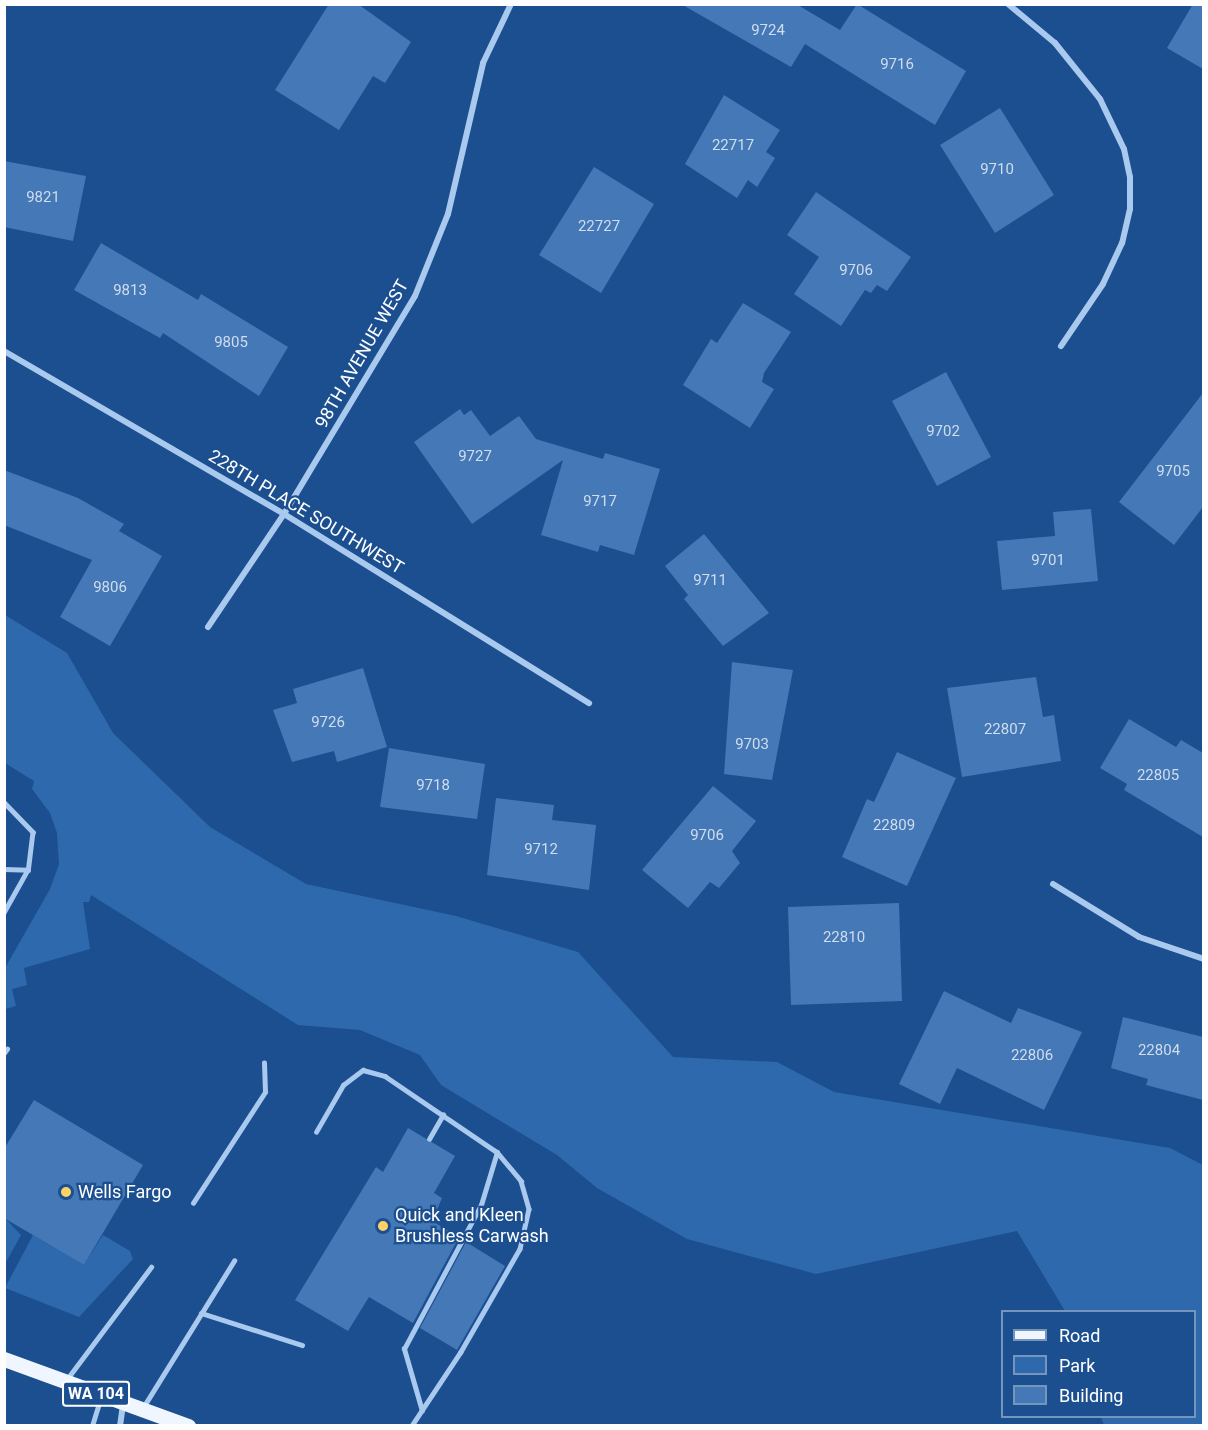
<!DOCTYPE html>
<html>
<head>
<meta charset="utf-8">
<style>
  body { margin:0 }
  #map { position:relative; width:1208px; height:1430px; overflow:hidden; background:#1b4f8f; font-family:Roboto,sans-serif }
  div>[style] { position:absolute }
  .green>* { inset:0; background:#2e69ad }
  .building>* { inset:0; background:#4478b7 }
  .service>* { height:4.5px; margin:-2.25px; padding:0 2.25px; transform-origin:2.25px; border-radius:2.25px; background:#a9c9ee }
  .minor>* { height:6px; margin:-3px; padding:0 3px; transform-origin:3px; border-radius:3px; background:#a9c9ee }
  .primary>* { height:15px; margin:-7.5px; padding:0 7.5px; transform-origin:7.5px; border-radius:7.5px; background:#f0f6ff }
  .dots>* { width:16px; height:16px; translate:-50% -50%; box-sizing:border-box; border:3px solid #1b4f8f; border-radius:50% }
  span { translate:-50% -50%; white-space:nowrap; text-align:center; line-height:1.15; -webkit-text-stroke:4.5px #1b4f8f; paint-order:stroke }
  .number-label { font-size:15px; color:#d0dded }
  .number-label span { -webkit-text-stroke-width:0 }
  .shield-label span { padding:2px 4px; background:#1b4f8f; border:2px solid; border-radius:4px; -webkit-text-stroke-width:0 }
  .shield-label { font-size:16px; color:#fff; font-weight:700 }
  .street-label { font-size:18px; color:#fff }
  .poi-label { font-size:18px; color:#fff }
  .left { translate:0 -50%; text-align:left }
  .frame { position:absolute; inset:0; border:6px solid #fff; pointer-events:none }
  .legend { position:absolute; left:1001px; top:1310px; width:195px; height:108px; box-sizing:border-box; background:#1b4f8f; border:2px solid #7695bc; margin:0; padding:8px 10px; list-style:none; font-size:18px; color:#fff }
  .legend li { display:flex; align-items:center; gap:12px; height:30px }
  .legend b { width:30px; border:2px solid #7695bc }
</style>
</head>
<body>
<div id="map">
  <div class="green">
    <div style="clip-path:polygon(5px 615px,67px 653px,113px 733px,210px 827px,306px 884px,456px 916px,578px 952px,673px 1057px,777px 1062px,834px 1092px,1170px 1148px,1203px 1165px,1203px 1425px,1104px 1425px,1101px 1417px,1194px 1416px,1194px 1312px,1065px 1311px,1017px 1231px,816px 1274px,687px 1239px,597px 1188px,557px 1155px,441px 1085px,420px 1055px,360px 1030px,298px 1025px,91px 895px,89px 902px,83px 902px,90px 949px,24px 968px,27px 985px,12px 989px,16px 1006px,5px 1009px,5px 968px,50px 889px,59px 864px,57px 833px,50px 813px,32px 789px,34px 781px,5px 763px)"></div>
    <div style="clip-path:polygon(5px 1218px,21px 1235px,5px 1264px)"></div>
    <div style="clip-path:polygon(33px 1235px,84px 1265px,103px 1235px,130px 1251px,133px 1259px,79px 1317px,5px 1288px)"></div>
  </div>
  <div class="building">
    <div style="clip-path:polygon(329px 4px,358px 4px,411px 42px,385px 83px,373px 76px,339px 130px,275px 90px)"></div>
    <div style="clip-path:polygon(681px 4px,796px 4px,840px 30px,857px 4px,966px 71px,935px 125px,805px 44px,791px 67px)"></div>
    <div style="clip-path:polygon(1193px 4px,1203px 4px,1203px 69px,1167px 48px)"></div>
    <div style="clip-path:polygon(724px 95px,780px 130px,766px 152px,775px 158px,757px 187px,748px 180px,737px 198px,685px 164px)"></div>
    <div style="clip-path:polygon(1000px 108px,1054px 195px,995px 233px,940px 145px)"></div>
    <div style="clip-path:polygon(4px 161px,86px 176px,73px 241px,4px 227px)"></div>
    <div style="clip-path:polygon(594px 167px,654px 204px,601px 293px,539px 255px)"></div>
    <div style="clip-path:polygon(816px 192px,911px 257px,887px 291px,877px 285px,871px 293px,865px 290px,841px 326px,794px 294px,819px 257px,787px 235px)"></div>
    <div style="clip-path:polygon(101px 243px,198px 300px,201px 294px,288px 347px,259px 396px,163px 333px,160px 338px,74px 290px)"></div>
    <div style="clip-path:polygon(743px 303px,791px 332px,764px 373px,762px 382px,774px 389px,750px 428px,683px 385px,711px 339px,717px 343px)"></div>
    <div style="clip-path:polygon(946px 372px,991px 457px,937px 486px,892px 401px)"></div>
    <div style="clip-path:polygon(1203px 393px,1203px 507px,1174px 545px,1119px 502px)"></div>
    <div style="clip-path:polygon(460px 409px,464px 415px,471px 410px,490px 436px,519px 416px,536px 439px,603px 459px,605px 453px,660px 469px,634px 555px,600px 545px,598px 552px,541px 535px,563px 460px,472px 524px,414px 442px)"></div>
    <div style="clip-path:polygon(4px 470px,78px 498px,124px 524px,119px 531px,162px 556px,110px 646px,60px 617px,92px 560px,4px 525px)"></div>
    <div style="clip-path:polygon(1091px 509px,1098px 581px,1002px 590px,997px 541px,1055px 536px,1053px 512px)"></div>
    <div style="clip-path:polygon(704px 534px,769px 613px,723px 646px,684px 599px,688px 595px,665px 566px)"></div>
    <div style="clip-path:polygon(732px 662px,793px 670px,772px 780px,724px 774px)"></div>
    <div style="clip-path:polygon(363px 668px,387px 747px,337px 762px,334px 751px,292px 762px,273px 710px,297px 703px,293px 689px)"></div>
    <div style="clip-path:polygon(1036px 677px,1043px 717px,1054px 715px,1061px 761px,962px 777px,947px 688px)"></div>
    <div style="clip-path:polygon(1129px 719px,1176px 747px,1181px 740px,1203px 753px,1203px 837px,1124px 790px,1127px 784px,1100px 768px)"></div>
    <div style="clip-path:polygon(389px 748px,485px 764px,477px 819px,380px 807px)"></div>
    <div style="clip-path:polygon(897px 752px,956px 778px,907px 886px,842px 857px,867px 799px,874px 802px)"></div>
    <div style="clip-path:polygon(713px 786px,756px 821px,732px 851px,740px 863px,719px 888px,710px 882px,688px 908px,642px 870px)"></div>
    <div style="clip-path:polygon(496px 798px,554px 805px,552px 820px,596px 825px,589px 890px,487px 875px)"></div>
    <div style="clip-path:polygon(899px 903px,902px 1001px,791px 1005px,788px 907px)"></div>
    <div style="clip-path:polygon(944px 991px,1011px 1023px,1018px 1008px,1082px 1032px,1044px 1110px,957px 1068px,940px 1104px,899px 1084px)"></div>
    <div style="clip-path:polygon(1123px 1017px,1203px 1037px,1203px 1100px,1146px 1085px,1148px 1079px,1111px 1068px)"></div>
    <div style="clip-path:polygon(34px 1100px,143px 1165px,84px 1265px,4px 1218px,4px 1149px)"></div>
    <div style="clip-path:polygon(408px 1128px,455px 1156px,434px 1193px,442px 1198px,432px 1221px,459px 1237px,413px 1323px,369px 1297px,348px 1331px,295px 1300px,376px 1167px,383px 1172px)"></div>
    <div style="clip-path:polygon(466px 1242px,505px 1266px,457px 1350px,420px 1328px)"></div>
  </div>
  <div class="service">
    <div style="left:4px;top:802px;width:42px;rotate:46deg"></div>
    <div style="left:33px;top:832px;width:38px;rotate:97deg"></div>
    <div style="left:28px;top:870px;width:49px;rotate:119.2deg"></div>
    <div style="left:4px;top:869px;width:24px;rotate:2deg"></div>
    <div style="left:4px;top:1053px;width:5px;rotate:-53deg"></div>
    <div style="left:316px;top:1132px;width:54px;rotate:-60.1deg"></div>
    <div style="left:343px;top:1085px;width:25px;rotate:-37deg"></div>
    <div style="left:363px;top:1070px;width:23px;rotate:15deg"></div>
    <div style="left:385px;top:1076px;width:135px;rotate:34.2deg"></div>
    <div style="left:497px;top:1152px;width:38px;rotate:50deg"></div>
    <div style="left:521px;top:1181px;width:29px;rotate:74deg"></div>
    <div style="left:529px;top:1209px;width:41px;rotate:102.7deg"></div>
    <div style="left:520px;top:1249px;width:119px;rotate:119.8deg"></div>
    <div style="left:461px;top:1352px;width:89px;rotate:123.5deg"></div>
    <div style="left:429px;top:1139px;width:28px;rotate:-60deg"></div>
    <div style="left:193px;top:1203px;width:132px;rotate:-57deg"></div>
    <div style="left:265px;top:1092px;width:29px;rotate:-92deg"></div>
    <div style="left:201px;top:1313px;width:106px;rotate:17.6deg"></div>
    <div style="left:67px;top:1379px;width:140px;rotate:-53.1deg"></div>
    <div style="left:144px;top:1406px;width:171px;rotate:-58.2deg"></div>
    <div style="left:422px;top:1411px;width:65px;rotate:-106.2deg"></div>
    <div style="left:404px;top:1349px;width:163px;rotate:-61.9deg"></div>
    <div style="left:481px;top:1205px;width:55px;rotate:-73.2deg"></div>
    <div style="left:92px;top:1426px;width:30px;rotate:-73deg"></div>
  </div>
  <div class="minor">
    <div style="left:1008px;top:4px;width:61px;rotate:39.7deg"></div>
    <div style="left:1055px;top:43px;width:72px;rotate:51.2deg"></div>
    <div style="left:1100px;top:99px;width:55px;rotate:64.4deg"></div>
    <div style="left:1124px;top:149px;width:29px;rotate:78deg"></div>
    <div style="left:1130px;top:177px;width:32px;rotate:90deg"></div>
    <div style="left:1130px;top:209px;width:35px;rotate:103deg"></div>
    <div style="left:1122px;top:243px;width:45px;rotate:114.9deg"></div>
    <div style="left:1103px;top:284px;width:75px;rotate:124.1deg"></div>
    <div style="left:4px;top:351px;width:324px;rotate:30.2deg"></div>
    <div style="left:284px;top:514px;width:359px;rotate:31.8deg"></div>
    <div style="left:208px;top:627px;width:136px;rotate:-56.1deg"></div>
    <div style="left:284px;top:514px;width:254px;rotate:-59deg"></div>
    <div style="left:415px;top:296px;width:88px;rotate:-68.1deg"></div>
    <div style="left:448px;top:214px;width:155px;rotate:-76.9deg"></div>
    <div style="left:483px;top:63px;width:65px;rotate:-64.6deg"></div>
    <div style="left:1053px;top:884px;width:101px;rotate:31.6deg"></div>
    <div style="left:1139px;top:937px;width:69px;rotate:18.7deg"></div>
    <div style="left:120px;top:1426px;width:21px;rotate:-82deg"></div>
  </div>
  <div class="primary">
    <div style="left:4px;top:1359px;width:196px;rotate:20deg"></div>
  </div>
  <div class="dots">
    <div style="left:66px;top:1192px;background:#ffd166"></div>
    <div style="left:383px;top:1226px;background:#ffd166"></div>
  </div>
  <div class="number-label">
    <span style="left:768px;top:31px">9724</span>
    <span style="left:897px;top:65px">9716</span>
    <span style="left:733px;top:146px">22717</span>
    <span style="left:997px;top:170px">9710</span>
    <span style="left:43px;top:198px">9821</span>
    <span style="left:599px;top:227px">22727</span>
    <span style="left:856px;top:271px">9706</span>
    <span style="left:130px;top:291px">9813</span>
    <span style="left:231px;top:343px">9805</span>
    <span style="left:943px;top:432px">9702</span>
    <span style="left:475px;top:457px">9727</span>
    <span style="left:1173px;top:472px">9705</span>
    <span style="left:600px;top:502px">9717</span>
    <span style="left:1048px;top:561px">9701</span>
    <span style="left:710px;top:581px">9711</span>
    <span style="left:110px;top:588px">9806</span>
    <span style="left:328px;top:723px">9726</span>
    <span style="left:1005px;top:730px">22807</span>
    <span style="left:752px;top:745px">9703</span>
    <span style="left:1158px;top:776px">22805</span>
    <span style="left:433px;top:786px">9718</span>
    <span style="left:894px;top:826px">22809</span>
    <span style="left:707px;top:836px">9706</span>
    <span style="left:541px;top:850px">9712</span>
    <span style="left:844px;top:938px">22810</span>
    <span style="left:1159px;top:1051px">22804</span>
    <span style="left:1032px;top:1056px">22806</span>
  </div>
  <div class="shield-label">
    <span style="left:96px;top:1394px">WA 104</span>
  </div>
  <div class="street-label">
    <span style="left:362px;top:354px;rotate:-60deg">98TH AVENUE WEST</span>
    <span style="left:306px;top:512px;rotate:31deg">228TH PLACE SOUTHWEST</span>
  </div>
  <div class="poi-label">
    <span class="left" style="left:78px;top:1192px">Wells Fargo</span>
    <span class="left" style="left:395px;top:1226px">Quick and Kleen<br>Brushless Carwash</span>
  </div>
  <div class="frame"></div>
  <ul class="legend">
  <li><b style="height:8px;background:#f0f6ff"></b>Road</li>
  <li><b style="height:16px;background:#2e69ad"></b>Park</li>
  <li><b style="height:16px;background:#4478b7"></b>Building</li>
  </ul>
</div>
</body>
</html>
